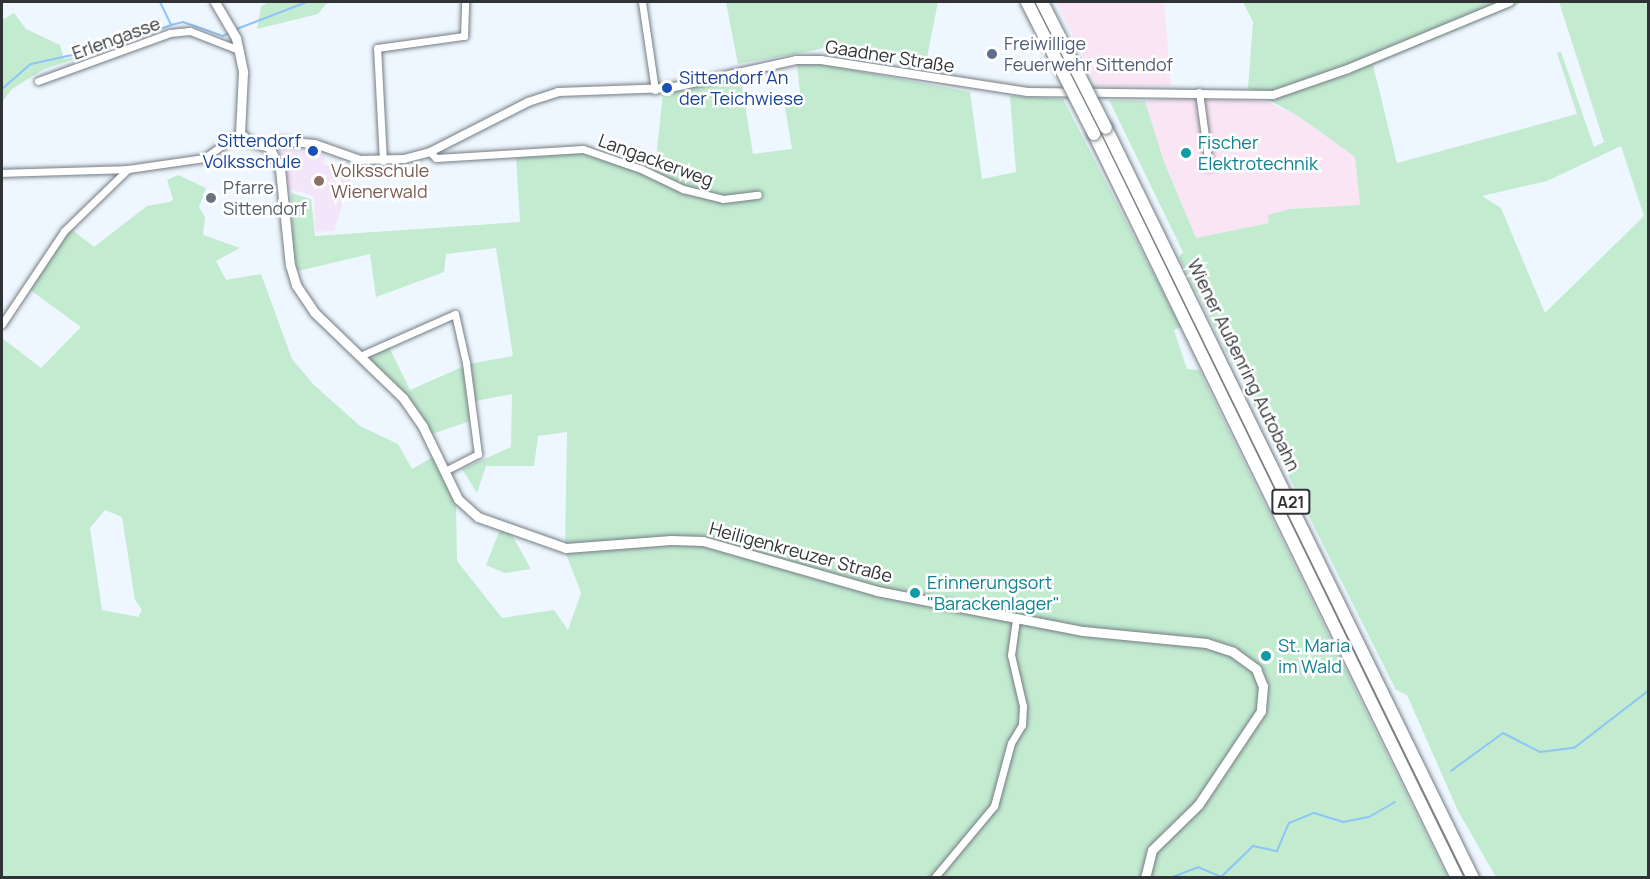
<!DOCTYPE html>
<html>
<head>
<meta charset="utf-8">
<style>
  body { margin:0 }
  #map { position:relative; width:1650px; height:879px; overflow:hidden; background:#eef7ff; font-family:Manrope,sans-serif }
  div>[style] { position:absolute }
  .commercial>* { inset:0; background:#f9e5f4 }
  .education>* { inset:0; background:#f3e6fa }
  .green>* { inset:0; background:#c2ebd0 }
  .stream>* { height:2px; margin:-1px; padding:0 1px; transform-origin:1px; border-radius:1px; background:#8fc4f7 }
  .roads { filter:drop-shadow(0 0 2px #757d84) drop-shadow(0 0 2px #757d84) }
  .minor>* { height:7px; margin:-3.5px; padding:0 3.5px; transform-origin:3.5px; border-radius:3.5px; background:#fff }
  .tertiary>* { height:8px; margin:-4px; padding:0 4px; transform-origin:4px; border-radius:4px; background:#fff }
  .secondary>* { height:9px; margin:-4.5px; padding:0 4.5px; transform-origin:4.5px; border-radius:4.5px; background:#fff }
  .motorway>* { height:12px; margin:-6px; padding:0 6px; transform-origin:6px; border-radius:6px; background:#fff }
  .bridges { filter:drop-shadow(0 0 2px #757d84) drop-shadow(0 0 2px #757d84) }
  .motorway-bridge>* { height:12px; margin:-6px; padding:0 6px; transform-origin:6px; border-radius:6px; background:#fff }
  .dots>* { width:16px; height:16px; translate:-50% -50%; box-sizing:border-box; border:3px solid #fff; border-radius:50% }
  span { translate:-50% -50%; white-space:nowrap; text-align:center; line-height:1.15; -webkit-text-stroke:5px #fff; paint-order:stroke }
  .shield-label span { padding:2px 4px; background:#fff; border:2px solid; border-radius:4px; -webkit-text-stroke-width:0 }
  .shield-label { font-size:16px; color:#303336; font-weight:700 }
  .street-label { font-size:18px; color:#303336 }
  .service-label { font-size:18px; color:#4e5e75 }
  .left { translate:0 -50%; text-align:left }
  .transit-label { font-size:18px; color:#164399 }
  .right { translate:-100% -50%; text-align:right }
  .culture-label { font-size:18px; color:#0d838f }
  .education-label { font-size:18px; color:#785e54 }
  .worship-label { font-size:18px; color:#5b616d }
  .frame { position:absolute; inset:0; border:3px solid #303336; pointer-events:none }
</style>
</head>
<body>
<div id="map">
  <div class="commercial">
    <div style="clip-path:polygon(1057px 2px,1164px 2px,1171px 86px,1097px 86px)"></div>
    <div style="clip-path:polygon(1191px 97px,1268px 102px,1301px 118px,1355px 157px,1360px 205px,1290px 209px,1269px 223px,1196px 238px,1164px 162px,1145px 101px)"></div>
  </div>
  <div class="education">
    <div style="clip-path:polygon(282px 147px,325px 156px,323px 164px,353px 173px,334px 231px,315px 232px,314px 196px,289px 189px,279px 153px)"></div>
  </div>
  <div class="green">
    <div style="clip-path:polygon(270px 2px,335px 2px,326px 4px,318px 14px,257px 29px,261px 6px)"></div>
    <div style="clip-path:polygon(726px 2px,938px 2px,926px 63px,891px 57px,886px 50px,829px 42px,828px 47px,811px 51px,738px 64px)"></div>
    <div style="clip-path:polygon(evenodd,1243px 2px,1523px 2px,1373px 65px,1397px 163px,1577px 114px,1557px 53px,1561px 52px,1594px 147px,1604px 142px,1559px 2px,1648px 2px,1648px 877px,1496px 877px,1458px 811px,1407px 695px,1396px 690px,1179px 257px,1183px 252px,1109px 100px,1145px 101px,1164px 162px,1196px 238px,1269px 223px,1268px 215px,1290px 209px,1360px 205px,1355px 157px,1301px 118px,1248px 88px,1253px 22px,1243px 2px,1621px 146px,1644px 216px,1545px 313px,1501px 208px,1482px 196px,1547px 181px,1621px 146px)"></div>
    <div style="clip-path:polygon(14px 13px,26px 29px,60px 45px,64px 59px,100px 51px,44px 69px,12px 89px,2px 102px,2px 20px)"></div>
    <div style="clip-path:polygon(evenodd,797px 64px,825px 65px,970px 92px,982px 179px,1016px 172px,1010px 96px,1063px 99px,1181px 327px,1174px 330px,1187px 369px,1199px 370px,1447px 877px,2px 877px,2px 338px,41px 368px,81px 327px,29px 289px,71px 229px,94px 247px,147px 206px,170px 202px,173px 199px,167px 180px,178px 175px,206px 188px,199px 207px,205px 217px,203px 235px,240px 248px,216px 261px,226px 280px,261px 274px,292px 359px,314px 385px,360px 426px,398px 444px,412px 469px,433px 457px,456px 504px,457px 561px,502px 618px,554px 610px,568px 630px,581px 593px,565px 551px,567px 432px,538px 436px,534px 466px,486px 466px,477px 493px,462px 469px,511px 447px,512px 394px,470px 402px,473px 420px,432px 434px,370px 361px,372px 354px,389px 347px,410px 390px,469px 364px,513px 356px,496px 248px,446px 254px,444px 272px,376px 297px,370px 254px,298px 271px,293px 255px,291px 193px,311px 199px,315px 236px,520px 222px,516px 157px,581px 151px,654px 177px,663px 94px,740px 74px,753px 154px,792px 149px,783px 95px,800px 93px,797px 64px,105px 510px,122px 517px,135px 600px,142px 610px,138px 617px,102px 610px,90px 528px,105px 510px)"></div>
    <div style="clip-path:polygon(500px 530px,512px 535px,531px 569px,505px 573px,486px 565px)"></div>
  </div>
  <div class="stream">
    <div style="left:160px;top:2px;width:25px;rotate:64deg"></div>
    <div style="left:234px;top:30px;width:78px;rotate:-21deg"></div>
    <div style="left:2px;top:89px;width:38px;rotate:-41deg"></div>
    <div style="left:31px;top:64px;width:80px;rotate:-12.3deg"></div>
    <div style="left:109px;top:47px;width:66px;rotate:-19.5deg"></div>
    <div style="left:171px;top:25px;width:12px;rotate:-14deg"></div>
    <div style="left:183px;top:22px;width:42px;rotate:19.3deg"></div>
    <div style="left:223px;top:36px;width:7px;rotate:-27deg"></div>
    <div style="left:1451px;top:771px;width:64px;rotate:-36.2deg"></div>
    <div style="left:1503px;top:733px;width:42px;rotate:27.2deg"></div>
    <div style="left:1540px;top:752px;width:34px;rotate:-7deg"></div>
    <div style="left:1574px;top:748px;width:93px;rotate:-37.6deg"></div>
    <div style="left:1170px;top:878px;width:30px;rotate:-21deg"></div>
    <div style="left:1198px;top:867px;width:25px;rotate:23deg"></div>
    <div style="left:1221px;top:877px;width:45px;rotate:-44.1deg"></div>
    <div style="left:1253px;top:846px;width:25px;rotate:12deg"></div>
    <div style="left:1277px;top:851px;width:30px;rotate:-67deg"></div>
    <div style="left:1289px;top:823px;width:27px;rotate:-22deg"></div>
    <div style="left:1314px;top:813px;width:30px;rotate:17deg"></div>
    <div style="left:1343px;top:822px;width:26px;rotate:-11deg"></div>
    <div style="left:1369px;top:817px;width:30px;rotate:-30deg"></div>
  </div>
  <div class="roads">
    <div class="minor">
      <div style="left:642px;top:2px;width:89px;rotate:81.6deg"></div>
      <div style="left:38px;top:81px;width:140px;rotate:-20deg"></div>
      <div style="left:170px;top:33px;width:20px;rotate:-6deg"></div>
      <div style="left:190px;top:31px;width:53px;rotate:21.2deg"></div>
      <div style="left:1199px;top:92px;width:75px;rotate:82.3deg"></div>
      <div style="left:430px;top:152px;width:8px;rotate:45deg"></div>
      <div style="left:436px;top:158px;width:147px;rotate:-3.5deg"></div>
      <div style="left:583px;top:149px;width:61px;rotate:19deg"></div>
      <div style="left:641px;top:169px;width:47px;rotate:25.5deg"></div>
      <div style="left:683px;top:189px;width:41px;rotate:14deg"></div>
      <div style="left:723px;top:199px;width:35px;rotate:-7deg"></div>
      <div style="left:383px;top:161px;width:113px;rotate:-93deg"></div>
      <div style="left:377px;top:48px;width:88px;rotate:-7.9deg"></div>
      <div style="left:464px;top:36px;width:34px;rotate:-88deg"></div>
      <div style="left:2px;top:173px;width:126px;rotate:-1.8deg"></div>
      <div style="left:2px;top:324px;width:112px;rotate:-56.3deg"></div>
      <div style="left:64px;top:231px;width:89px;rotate:-44.1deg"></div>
      <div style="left:128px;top:169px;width:77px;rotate:-8.2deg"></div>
      <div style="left:204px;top:158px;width:44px;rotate:-34.8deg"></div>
      <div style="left:360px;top:356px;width:104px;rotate:-23.9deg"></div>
      <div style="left:455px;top:314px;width:50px;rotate:77.3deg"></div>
      <div style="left:466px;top:363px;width:92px;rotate:82.5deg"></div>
      <div style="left:478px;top:454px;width:38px;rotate:153deg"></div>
      <div style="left:934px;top:878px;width:94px;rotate:-50.2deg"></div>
      <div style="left:994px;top:806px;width:65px;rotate:-74.9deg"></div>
      <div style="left:1011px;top:743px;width:21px;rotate:-59deg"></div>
      <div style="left:1022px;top:725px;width:19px;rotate:-87deg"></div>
      <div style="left:1023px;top:706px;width:52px;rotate:-103.2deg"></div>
      <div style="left:1011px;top:655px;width:36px;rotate:-82deg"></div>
    </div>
    <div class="tertiary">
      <div style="left:269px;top:147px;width:10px;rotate:-29deg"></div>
      <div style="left:278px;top:142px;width:13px"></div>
      <div style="left:291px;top:142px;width:24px;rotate:5deg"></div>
      <div style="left:315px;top:144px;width:48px;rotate:19.6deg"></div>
      <div style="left:360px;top:160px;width:44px;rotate:-1.3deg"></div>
      <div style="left:404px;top:159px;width:27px;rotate:-15deg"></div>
      <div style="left:430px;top:152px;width:110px;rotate:-27deg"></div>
      <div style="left:528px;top:102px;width:32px;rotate:-18deg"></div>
      <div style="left:558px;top:92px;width:112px;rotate:-2deg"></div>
      <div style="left:670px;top:88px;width:129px;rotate:-12.5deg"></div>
      <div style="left:796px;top:60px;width:25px"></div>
      <div style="left:821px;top:60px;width:209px;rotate:8.8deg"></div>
      <div style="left:1028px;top:92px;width:245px;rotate:0.7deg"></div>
      <div style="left:1273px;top:95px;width:79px;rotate:-19.1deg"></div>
      <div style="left:1348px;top:69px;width:175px;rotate:-22.5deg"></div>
    </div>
    <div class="secondary">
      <div style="left:215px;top:2px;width:42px;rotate:59.7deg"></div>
      <div style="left:236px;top:38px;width:35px;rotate:78deg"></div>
      <div style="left:243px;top:72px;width:61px;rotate:92.8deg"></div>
      <div style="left:240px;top:133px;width:12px;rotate:42deg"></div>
      <div style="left:249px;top:141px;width:21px;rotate:17deg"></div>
      <div style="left:269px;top:147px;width:25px;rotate:63deg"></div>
      <div style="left:280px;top:169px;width:97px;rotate:84.1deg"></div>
      <div style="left:290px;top:265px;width:21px;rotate:73deg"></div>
      <div style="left:296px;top:285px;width:32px;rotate:56deg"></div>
      <div style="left:314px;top:312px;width:124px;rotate:44deg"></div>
      <div style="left:403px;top:398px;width:35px;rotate:55deg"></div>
      <div style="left:423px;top:427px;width:80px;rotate:64.1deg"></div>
      <div style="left:458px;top:499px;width:27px;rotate:42deg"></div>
      <div style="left:478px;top:517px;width:93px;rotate:19.4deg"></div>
      <div style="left:566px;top:548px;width:105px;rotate:-4.4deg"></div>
      <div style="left:671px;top:540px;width:32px;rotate:2deg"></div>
      <div style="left:703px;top:541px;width:181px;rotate:16deg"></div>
      <div style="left:877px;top:591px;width:210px;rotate:11deg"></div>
      <div style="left:1083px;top:631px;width:124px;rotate:5.6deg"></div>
      <div style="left:1206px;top:643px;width:28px;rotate:18deg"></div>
      <div style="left:1233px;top:652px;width:29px;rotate:36deg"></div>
      <div style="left:1256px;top:669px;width:18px;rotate:68deg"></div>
      <div style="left:1263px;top:686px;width:25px;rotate:95deg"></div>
      <div style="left:1261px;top:711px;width:113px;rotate:123.8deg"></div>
      <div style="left:1198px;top:805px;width:64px;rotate:135.6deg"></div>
      <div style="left:1152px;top:850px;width:29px;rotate:104deg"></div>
    </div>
    <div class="motorway">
      <div style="left:1106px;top:128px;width:835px;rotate:63.93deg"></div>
      <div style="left:1094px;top:134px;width:828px;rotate:63.99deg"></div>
    </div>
  </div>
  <div class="bridges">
    <div class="motorway-bridge">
      <div style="left:1027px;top:2px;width:148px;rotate:63.1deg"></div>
      <div style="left:1042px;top:2px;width:141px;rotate:63.1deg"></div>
    </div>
  </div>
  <div class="dots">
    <div style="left:992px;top:54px;background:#5c6f8a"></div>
    <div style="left:667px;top:88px;background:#1a4fb4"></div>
    <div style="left:313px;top:151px;background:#1a4fb4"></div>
    <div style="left:1186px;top:153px;background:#0f9aa8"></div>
    <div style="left:319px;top:181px;background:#8d6e63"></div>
    <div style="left:211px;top:198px;background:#6b7280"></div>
    <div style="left:915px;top:593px;background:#0f9aa8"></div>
    <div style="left:1266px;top:656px;background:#0f9aa8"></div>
  </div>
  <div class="shield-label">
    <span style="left:1291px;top:502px">A21</span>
  </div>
  <div class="street-label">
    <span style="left:116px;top:38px;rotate:-20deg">Erlengasse</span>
    <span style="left:890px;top:56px;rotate:9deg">Gaadner Straße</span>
    <span style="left:656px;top:160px;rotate:20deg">Langackerweg</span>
    <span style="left:1244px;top:365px;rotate:64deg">Wiener Außenring Autobahn</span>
    <span style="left:801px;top:552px;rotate:15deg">Heiligenkreuzer Straße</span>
  </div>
  <div class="service-label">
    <span class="left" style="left:1004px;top:54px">Freiwillige<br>Feuerwehr Sittendof</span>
  </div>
  <div class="transit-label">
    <span class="left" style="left:679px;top:88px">Sittendorf An<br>der Teichwiese</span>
    <span class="right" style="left:301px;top:151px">Sittendorf<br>Volksschule</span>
  </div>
  <div class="culture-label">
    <span class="left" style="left:1198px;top:153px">Fischer<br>Elektrotechnik</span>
    <span class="left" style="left:927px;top:593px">Erinnerungsort<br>"Barackenlager"</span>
    <span class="left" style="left:1278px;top:656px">St. Maria<br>im Wald</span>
  </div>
  <div class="education-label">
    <span class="left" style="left:331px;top:181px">Volksschule<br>Wienerwald</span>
  </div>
  <div class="worship-label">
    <span class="left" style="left:223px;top:198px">Pfarre<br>Sittendorf</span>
  </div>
  <div class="frame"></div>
</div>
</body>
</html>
